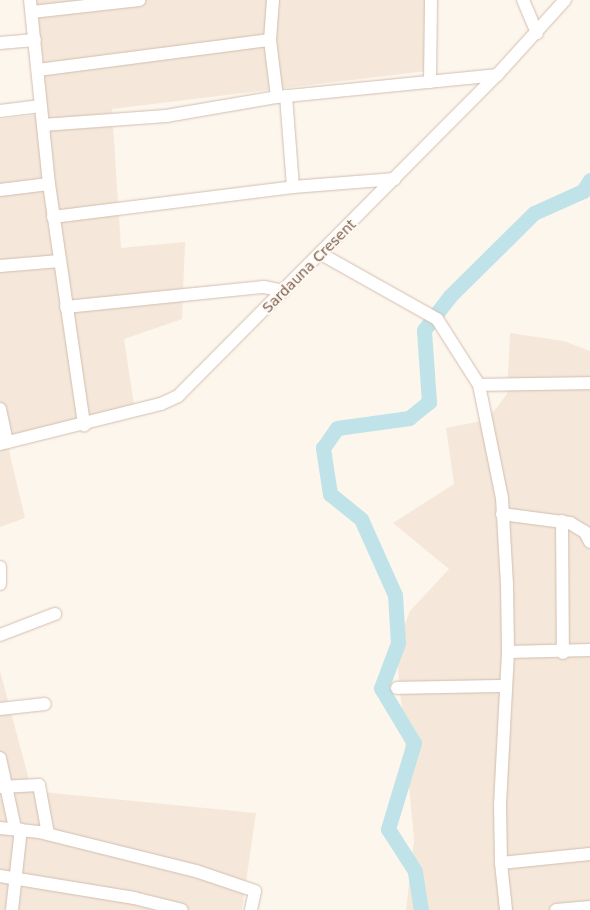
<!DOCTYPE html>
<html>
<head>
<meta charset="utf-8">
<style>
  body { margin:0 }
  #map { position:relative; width:590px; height:910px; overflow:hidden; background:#fdf6ec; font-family:"DejaVu Sans",sans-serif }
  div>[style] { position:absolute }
  .residential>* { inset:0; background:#f5e8da }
  .river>* { height:15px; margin:-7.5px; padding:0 7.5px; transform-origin:7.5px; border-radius:7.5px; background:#bfe3e8 }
  .roads { filter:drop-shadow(0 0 1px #d1beb0) drop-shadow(0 0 1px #d1beb0) }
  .minor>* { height:12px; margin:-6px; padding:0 6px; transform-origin:6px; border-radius:6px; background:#fff }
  span { translate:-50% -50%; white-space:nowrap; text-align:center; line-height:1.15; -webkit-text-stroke:4px #fffaf3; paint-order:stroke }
  .street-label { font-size:14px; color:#7a5c4d }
</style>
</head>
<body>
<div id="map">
  <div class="residential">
    <div style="clip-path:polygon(35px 0,430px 0,435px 70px,112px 109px,121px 248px,185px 242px,182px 319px,124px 339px,135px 411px,7px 442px,25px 518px,0 527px,0 119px,35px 115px)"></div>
    <div style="clip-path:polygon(510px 333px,564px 341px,590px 351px,590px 910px,406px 910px,414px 840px,396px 647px,410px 611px,449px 569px,393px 523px,454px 484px,446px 428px,487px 420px,507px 394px)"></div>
    <div style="clip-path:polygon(0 671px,32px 791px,256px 813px,242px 910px,0 910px)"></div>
  </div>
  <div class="river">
    <div style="left:421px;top:910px;width:39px;rotate:-99deg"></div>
    <div style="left:415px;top:871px;width:50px;rotate:-122.7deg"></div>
    <div style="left:388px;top:829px;width:90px;rotate:-73.2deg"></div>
    <div style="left:414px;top:743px;width:64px;rotate:-121deg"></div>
    <div style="left:381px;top:688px;width:48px;rotate:-69.3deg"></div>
    <div style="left:398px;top:643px;width:48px;rotate:-93.6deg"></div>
    <div style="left:395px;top:595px;width:83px;rotate:-114.1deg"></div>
    <div style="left:361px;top:519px;width:40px;rotate:-141deg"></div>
    <div style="left:330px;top:494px;width:47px;rotate:-98.7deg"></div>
    <div style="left:323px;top:448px;width:24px;rotate:-55deg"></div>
    <div style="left:337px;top:428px;width:73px;rotate:-7.9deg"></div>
    <div style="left:409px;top:418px;width:26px;rotate:-39deg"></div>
    <div style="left:429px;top:402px;width:72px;rotate:-94deg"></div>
    <div style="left:424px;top:330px;width:43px;rotate:-52.6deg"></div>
    <div style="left:450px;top:296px;width:118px;rotate:-44.7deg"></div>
    <div style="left:534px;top:213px;width:54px;rotate:-24.2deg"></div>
    <div style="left:583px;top:191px;width:13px;rotate:-58deg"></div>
  </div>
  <div class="roads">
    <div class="minor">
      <div style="left:30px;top:0;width:185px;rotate:84.1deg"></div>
      <div style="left:49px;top:184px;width:244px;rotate:81.7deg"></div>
      <div style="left:273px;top:0;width:40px;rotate:94.3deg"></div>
      <div style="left:270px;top:40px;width:57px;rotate:83deg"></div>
      <div style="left:523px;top:0;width:36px;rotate:67deg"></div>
      <div style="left:32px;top:12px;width:108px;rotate:-6.4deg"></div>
      <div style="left:0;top:43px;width:35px;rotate:-5deg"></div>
      <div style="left:38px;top:70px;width:234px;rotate:-7.4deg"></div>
      <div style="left:430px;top:82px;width:82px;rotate:-89.3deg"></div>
      <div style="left:286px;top:96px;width:91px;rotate:85.6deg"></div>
      <div style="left:0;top:111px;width:41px;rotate:-7deg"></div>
      <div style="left:43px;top:125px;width:123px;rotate:-4.2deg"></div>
      <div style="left:166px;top:116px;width:113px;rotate:-9.7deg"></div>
      <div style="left:277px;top:97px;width:221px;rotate:-5.7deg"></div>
      <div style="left:0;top:190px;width:49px;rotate:-7deg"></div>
      <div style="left:53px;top:217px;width:242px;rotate:-7.1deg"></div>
      <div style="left:293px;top:187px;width:102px;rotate:-4.5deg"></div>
      <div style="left:321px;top:254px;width:133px;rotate:29.3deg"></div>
      <div style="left:437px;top:319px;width:78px;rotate:57.5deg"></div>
      <div style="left:479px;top:385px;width:115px;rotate:78.5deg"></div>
      <div style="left:502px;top:498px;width:88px;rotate:86.7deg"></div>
      <div style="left:507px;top:586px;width:66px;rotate:89.1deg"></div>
      <div style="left:508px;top:652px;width:153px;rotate:93deg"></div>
      <div style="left:500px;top:805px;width:58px;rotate:89deg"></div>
      <div style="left:501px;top:863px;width:47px;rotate:83.9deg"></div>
      <div style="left:0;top:266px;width:60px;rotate:-4.8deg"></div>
      <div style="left:66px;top:307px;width:199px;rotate:-5.8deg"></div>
      <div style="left:264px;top:287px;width:20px;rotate:11deg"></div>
      <div style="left:479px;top:385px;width:111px;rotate:-1deg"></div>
      <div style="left:0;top:409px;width:34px;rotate:78deg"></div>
      <div style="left:0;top:444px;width:166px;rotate:-14deg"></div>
      <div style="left:161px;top:404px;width:19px;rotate:-25deg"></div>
      <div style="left:178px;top:396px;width:453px;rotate:-45.2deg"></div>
      <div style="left:497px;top:75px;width:101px;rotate:-47.8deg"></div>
      <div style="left:502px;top:514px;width:69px;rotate:7.5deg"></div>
      <div style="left:570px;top:523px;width:17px;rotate:31deg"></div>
      <div style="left:585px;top:532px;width:11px;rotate:63deg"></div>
      <div style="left:562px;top:521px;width:132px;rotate:89.6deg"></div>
      <div style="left:0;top:567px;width:17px;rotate:90deg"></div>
      <div style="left:0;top:635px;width:59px;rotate:-20.9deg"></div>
      <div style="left:508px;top:652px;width:82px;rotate:-1.4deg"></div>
      <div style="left:397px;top:688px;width:109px;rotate:-1.1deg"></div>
      <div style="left:0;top:709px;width:45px;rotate:-6.3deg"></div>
      <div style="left:0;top:758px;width:72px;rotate:77.9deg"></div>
      <div style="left:0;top:787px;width:39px;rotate:-3deg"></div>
      <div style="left:39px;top:785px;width:50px;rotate:79.6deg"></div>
      <div style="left:0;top:828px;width:39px;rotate:6deg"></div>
      <div style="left:39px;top:832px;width:162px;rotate:14deg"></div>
      <div style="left:196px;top:871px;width:62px;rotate:18.7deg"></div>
      <div style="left:255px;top:891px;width:19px;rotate:102deg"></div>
      <div style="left:501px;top:863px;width:89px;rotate:-5.8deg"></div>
      <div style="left:0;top:876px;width:136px;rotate:9.3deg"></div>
      <div style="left:134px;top:898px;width:49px;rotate:14deg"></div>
      <div style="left:12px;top:910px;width:81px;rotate:-83.7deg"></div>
      <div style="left:556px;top:910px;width:34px;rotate:-5deg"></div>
    </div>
  </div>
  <div class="street-label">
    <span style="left:309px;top:266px;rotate:-45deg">Sardauna Cresent</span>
  </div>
</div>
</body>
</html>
